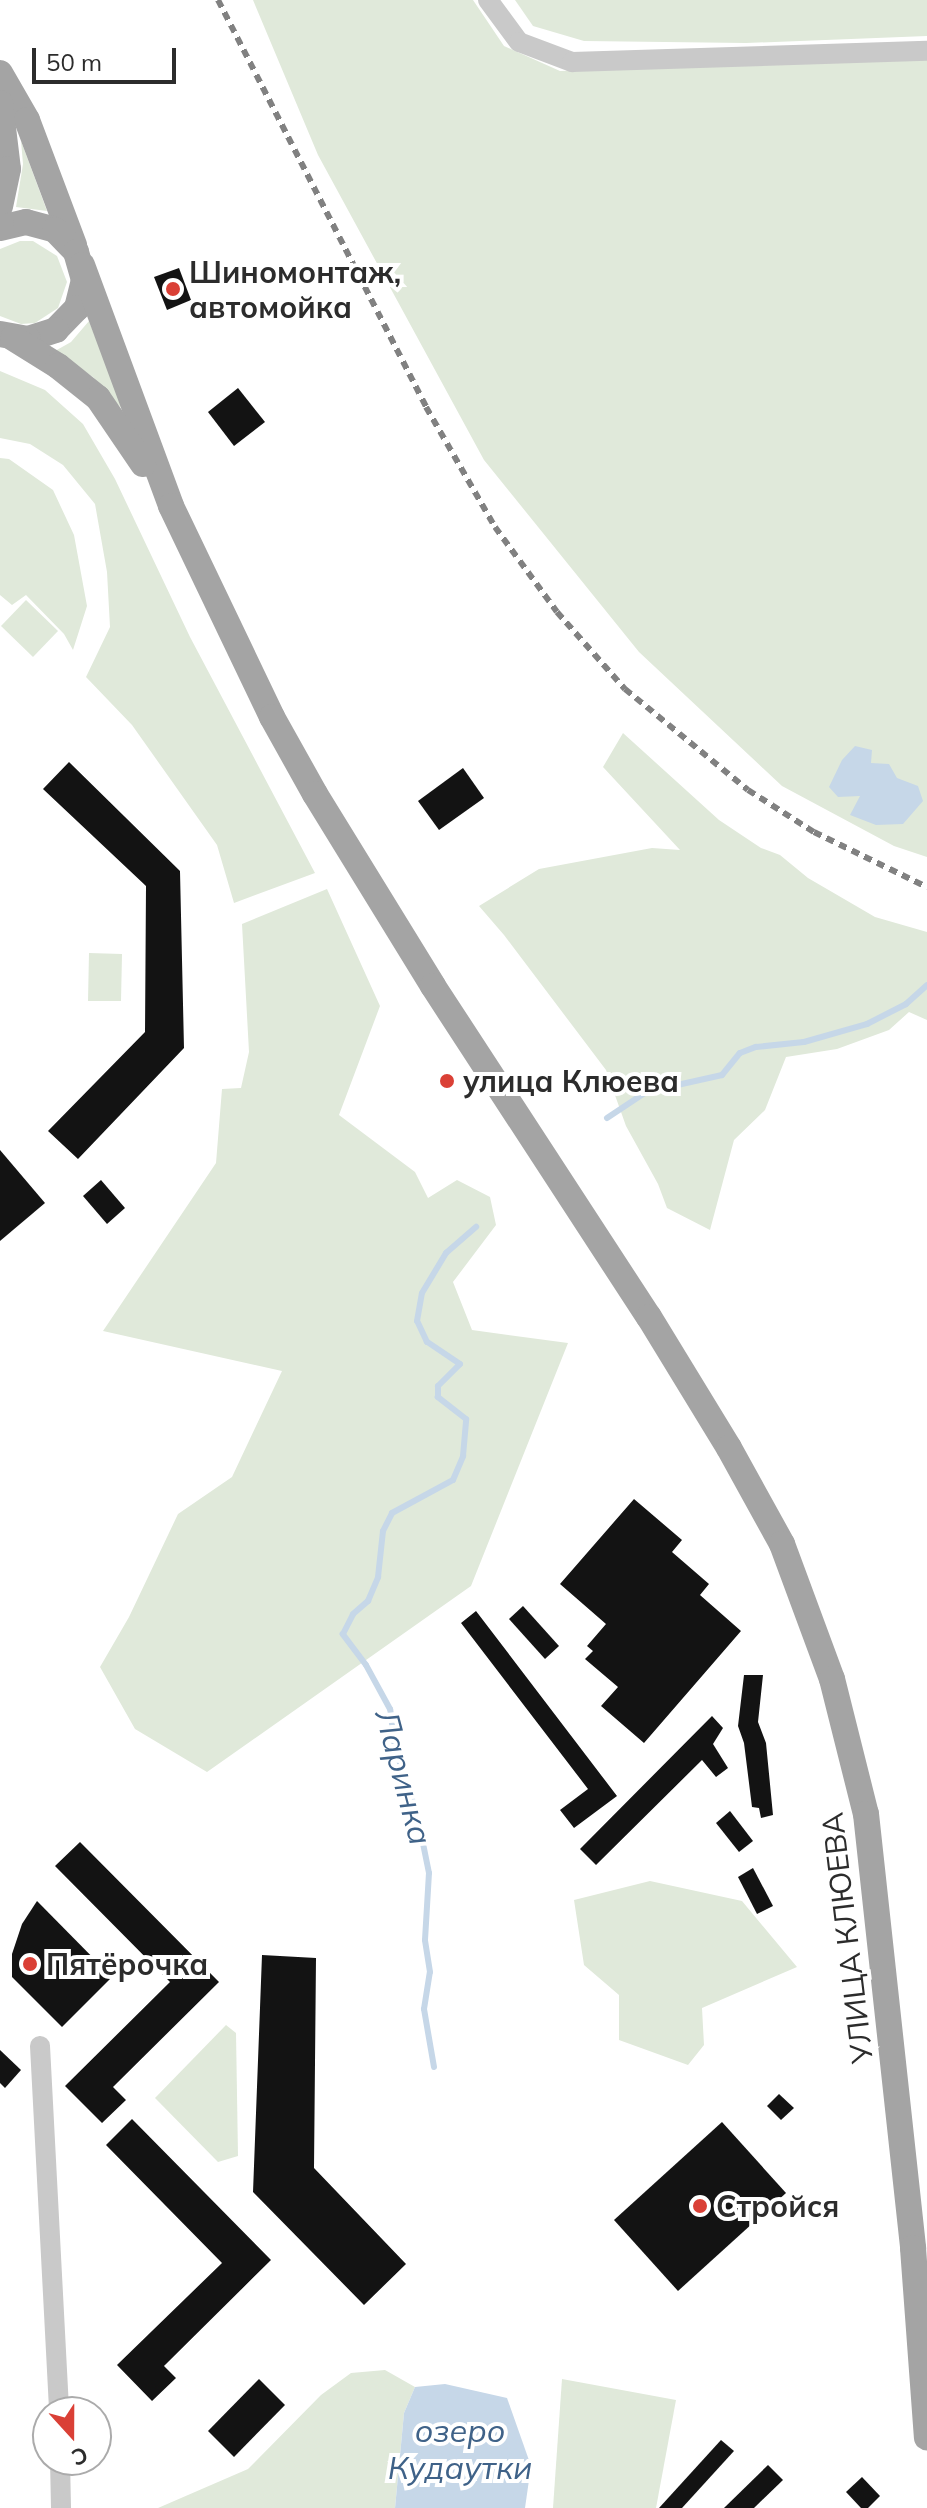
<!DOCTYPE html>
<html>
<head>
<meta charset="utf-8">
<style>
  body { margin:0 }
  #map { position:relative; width:927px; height:2508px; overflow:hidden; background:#fff; font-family:Mulish,sans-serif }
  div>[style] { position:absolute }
  .green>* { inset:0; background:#e0e9da }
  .water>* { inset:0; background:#c6d7e8 }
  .stream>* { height:6px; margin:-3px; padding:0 3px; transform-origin:3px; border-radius:3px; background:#c6d7e8 }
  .building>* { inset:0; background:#131313 }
  .minor>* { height:20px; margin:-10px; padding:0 10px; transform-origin:10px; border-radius:10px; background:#c9c9c9 }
  .major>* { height:26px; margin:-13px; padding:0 13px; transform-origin:13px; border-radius:13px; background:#a4a4a4 }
  .rail>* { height:6px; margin-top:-3px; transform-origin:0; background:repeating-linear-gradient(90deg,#818181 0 8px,transparent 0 14px) }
  .dots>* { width:22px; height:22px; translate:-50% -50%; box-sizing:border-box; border:4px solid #fff; border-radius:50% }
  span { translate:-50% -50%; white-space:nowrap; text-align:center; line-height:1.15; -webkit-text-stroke:8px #fff; paint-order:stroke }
  .poi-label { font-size:30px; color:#2c2c2c; font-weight:700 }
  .left { translate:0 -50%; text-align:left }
  .street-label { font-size:30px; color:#2c2c2c }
  .water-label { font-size:32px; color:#3f6288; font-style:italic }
  .north { position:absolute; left:32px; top:2396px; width:80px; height:80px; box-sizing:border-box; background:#fff; border:2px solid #ababab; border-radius:50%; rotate:159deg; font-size:22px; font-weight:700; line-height:32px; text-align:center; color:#2c2c2c }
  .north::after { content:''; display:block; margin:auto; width:28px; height:36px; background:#da4036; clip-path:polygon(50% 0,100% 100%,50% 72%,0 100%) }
  .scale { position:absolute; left:32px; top:48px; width:144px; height:36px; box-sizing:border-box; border:4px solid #2c2c2c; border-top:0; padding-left:10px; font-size:24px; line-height:28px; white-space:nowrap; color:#2c2c2c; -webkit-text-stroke:6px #fff; paint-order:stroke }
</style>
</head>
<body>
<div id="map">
  <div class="green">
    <div style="clip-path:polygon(253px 0,473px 0,504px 46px,560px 71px,927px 59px,927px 857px,894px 846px,782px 786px,639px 652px,484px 460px,318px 155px)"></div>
    <div style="clip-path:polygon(515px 0,927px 0,927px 36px,746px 43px,584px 41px,533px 26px)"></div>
    <div style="clip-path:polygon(21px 141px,47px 211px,16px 207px,23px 164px)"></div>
    <div style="clip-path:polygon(20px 241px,33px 241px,57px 256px,67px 282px,58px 308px,35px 323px,21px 324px,0 316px,0 249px)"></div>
    <div style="clip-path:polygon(89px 321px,124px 411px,93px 377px,55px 351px,71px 342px)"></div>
    <div style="clip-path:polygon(0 371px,45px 390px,83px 424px,115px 479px,190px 637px,315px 873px,234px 903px,217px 845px,132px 725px,86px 677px,110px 627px,107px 572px,95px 504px,63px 465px,30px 444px,0 438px)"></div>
    <div style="clip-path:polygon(0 458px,9px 459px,53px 490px,74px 535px,87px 606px,73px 650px,64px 634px,26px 595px,12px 605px,0 595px)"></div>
    <div style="clip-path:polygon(26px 600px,58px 631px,33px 657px,1px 626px)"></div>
    <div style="clip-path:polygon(623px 733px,719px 820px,761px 848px,780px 855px,808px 878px,875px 917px,927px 932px,927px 1020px,909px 1012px,889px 1030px,837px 1049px,786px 1057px,765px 1110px,734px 1140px,710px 1230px,667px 1208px,658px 1184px,626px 1126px,606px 1070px,504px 935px,479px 906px,539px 869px,652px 848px,680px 850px,603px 767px)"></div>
    <div style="clip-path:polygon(327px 889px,380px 1006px,339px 1115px,415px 1172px,428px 1198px,457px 1180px,490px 1197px,496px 1225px,453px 1282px,472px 1330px,568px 1343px,471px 1586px,207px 1772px,135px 1729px,100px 1667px,129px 1617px,178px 1514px,232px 1477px,282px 1371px,103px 1331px,216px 1163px,222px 1089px,241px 1088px,249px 1052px,242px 924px)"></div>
    <div style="clip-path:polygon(89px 953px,122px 954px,121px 1001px,88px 1001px)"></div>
    <div style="clip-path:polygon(650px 1881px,742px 1901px,797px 1967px,702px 2008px,704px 2045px,688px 2065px,619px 2040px,619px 1995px,584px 1965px,574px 1900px)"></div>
    <div style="clip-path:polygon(226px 2025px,236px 2033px,238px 2156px,218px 2162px,155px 2098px)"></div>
    <div style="clip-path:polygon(385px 2370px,415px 2387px,404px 2413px,395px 2508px,158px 2508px,248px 2469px,321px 2395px,351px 2373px)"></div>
    <div style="clip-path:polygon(562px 2379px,676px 2400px,656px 2508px,553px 2508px)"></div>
  </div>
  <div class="water">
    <div style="clip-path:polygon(855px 746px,872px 750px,871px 763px,889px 764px,897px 778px,918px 786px,923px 801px,903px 824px,876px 825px,850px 815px,860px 796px,838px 797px,829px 787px,842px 760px)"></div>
    <div style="clip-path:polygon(445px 2384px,507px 2398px,531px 2466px,525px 2508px,395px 2508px,404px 2413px,415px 2387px)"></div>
  </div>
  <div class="stream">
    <div style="left:607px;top:1118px;width:47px;rotate:-33.7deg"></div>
    <div style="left:646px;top:1092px;width:78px;rotate:-12.6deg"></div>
    <div style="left:722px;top:1075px;width:28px;rotate:-51deg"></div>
    <div style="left:740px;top:1053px;width:17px;rotate:-21deg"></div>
    <div style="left:756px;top:1047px;width:48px;rotate:-5.9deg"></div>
    <div style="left:804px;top:1042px;width:66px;rotate:-15.9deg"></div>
    <div style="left:867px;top:1024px;width:44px;rotate:-27.1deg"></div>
    <div style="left:906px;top:1004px;width:28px;rotate:-42deg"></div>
    <div style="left:434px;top:2067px;width:59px;rotate:-99.8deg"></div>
    <div style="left:424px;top:2009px;width:37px;rotate:-81deg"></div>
    <div style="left:430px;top:1972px;width:32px;rotate:-99deg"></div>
    <div style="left:425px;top:1940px;width:67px;rotate:-86.6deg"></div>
    <div style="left:429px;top:1873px;width:60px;rotate:-101.5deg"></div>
    <div style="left:417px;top:1814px;width:70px;rotate:-108.4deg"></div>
    <div style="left:395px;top:1748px;width:39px;rotate:-97deg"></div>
    <div style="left:390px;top:1709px;width:50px;rotate:-118.6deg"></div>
    <div style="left:366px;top:1665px;width:39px;rotate:-127deg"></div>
    <div style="left:343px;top:1634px;width:22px;rotate:-63deg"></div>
    <div style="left:353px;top:1614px;width:20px;rotate:-41deg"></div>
    <div style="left:368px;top:1601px;width:26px;rotate:-67deg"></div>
    <div style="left:378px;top:1577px;width:46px;rotate:-83.8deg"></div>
    <div style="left:383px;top:1531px;width:20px;rotate:-63deg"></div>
    <div style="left:392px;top:1513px;width:69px;rotate:-28.4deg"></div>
    <div style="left:453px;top:1480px;width:26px;rotate:-67deg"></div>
    <div style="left:463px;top:1456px;width:37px;rotate:-85deg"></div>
    <div style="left:466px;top:1419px;width:36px;rotate:-142deg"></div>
    <div style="left:438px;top:1397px;width:11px;rotate:-90deg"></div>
    <div style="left:438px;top:1386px;width:31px;rotate:-45deg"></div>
    <div style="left:460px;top:1364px;width:40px;rotate:-146deg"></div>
    <div style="left:427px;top:1342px;width:23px;rotate:-115deg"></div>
    <div style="left:417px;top:1321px;width:28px;rotate:-80deg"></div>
    <div style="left:422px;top:1293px;width:47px;rotate:-59deg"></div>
    <div style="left:446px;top:1253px;width:40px;rotate:-41deg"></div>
  </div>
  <div class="building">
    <div style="clip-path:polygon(179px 268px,191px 300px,167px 310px,154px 277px)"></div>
    <div style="clip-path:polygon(238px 388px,265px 422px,234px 446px,208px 412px)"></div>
    <div style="clip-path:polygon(69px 762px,180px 871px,184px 1048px,78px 1159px,48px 1131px,145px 1032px,146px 886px,43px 789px)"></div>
    <div style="clip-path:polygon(463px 768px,484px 798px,439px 830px,418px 801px)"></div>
    <div style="clip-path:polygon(0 1150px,45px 1203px,0 1241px)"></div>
    <div style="clip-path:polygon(101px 1180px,125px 1208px,107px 1224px,83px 1196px)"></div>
    <div style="clip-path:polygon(634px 1499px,682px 1540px,672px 1552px,709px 1584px,700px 1595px,741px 1631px,644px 1743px,601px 1706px,618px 1687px,585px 1659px,593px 1651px,587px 1646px,606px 1624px,560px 1584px)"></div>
    <div style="clip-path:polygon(523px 1606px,559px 1646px,545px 1659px,509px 1619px)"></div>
    <div style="clip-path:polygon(476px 1611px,617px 1796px,574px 1828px,560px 1810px,588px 1789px,461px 1623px)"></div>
    <div style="clip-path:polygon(744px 1675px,763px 1675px,758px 1722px,766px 1743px,773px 1815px,761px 1818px,759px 1808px,752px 1807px,744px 1743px,738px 1726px)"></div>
    <div style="clip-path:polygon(712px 1716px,723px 1728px,713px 1744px,728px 1768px,716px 1777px,702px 1760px,596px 1865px,580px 1849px)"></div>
    <div style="clip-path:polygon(730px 1811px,753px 1841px,739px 1852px,716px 1823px)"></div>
    <div style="clip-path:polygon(80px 1842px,219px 1982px,113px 2087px,126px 2100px,102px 2123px,65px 2086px,170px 1982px,55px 1866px)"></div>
    <div style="clip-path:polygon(753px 1868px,773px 1906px,757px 1914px,738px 1877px)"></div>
    <div style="clip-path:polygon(37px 1901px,112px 1977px,62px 2027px,12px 1977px,12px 1954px,22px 1924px)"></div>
    <div style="clip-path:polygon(262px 1955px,316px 1958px,314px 2168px,406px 2264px,364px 2305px,253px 2192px)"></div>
    <div style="clip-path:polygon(0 2050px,21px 2070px,5px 2088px,0 2083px)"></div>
    <div style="clip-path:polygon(779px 2094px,794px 2108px,781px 2120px,767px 2106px)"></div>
    <div style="clip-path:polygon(132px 2119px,271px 2260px,164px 2366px,176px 2378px,152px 2401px,117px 2365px,222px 2263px,106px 2145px)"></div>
    <div style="clip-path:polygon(722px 2122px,786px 2193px,678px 2291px,614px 2220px)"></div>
    <div style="clip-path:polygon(259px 2379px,285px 2405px,234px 2457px,208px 2431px)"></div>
    <div style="clip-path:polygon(721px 2440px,734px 2451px,682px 2508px,659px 2508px)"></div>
    <div style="clip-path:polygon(768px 2465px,783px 2480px,754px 2508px,724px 2508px)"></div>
    <div style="clip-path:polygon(862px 2477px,880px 2496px,868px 2508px,861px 2508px,846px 2492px)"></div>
  </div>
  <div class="minor">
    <div style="left:488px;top:0;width:52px;rotate:53.6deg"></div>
    <div style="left:519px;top:42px;width:57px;rotate:20.7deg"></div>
    <div style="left:572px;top:62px;width:355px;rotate:-1.8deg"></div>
    <div style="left:40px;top:2046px;width:366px;rotate:87deg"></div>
    <div style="left:60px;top:2460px;width:48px;rotate:88.8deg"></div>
  </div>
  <div class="major">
    <div style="left:0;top:73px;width:54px;rotate:60.1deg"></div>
    <div style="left:27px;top:120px;width:134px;rotate:69.4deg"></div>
    <div style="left:0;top:103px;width:66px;rotate:83.1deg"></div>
    <div style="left:8px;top:169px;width:38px;rotate:102deg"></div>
    <div style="left:0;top:228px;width:27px;rotate:-13deg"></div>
    <div style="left:26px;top:222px;width:30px;rotate:15deg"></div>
    <div style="left:55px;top:230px;width:30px;rotate:46deg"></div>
    <div style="left:76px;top:252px;width:29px;rotate:74deg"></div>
    <div style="left:84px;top:280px;width:29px;rotate:104deg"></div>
    <div style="left:77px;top:308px;width:30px;rotate:134deg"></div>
    <div style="left:56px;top:330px;width:29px;rotate:162deg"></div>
    <div style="left:28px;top:339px;width:28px;rotate:-170deg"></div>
    <div style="left:82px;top:265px;width:257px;rotate:69.7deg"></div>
    <div style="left:171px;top:506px;width:234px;rotate:64.4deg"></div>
    <div style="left:272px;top:717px;width:88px;rotate:60.8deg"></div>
    <div style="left:315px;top:794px;width:225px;rotate:58.4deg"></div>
    <div style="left:433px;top:986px;width:395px;rotate:56.9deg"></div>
    <div style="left:649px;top:1317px;width:153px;rotate:58.6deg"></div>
    <div style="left:729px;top:1448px;width:110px;rotate:61.1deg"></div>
    <div style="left:782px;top:1544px;width:144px;rotate:69.7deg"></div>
    <div style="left:832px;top:1679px;width:139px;rotate:75.9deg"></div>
    <div style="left:866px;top:1814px;width:437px;rotate:83.8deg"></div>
    <div style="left:913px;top:2248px;width:190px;rotate:85.8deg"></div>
    <div style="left:13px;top:338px;width:53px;rotate:31.9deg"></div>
    <div style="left:58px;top:366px;width:51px;rotate:38.7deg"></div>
    <div style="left:98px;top:398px;width:80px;rotate:55.7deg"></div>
  </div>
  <div class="rail">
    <div style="left:218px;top:0;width:457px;rotate:62.9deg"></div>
    <div style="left:426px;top:407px;width:138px;rotate:60.1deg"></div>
    <div style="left:495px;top:527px;width:105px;rotate:53.9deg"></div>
    <div style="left:557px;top:612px;width:103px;rotate:48.6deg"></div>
    <div style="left:625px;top:689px;width:159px;rotate:39.4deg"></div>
    <div style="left:748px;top:790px;width:78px;rotate:32.5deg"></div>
    <div style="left:814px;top:832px;width:126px;rotate:26deg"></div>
  </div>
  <div class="dots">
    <div style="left:173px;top:289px;background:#da4036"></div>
    <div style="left:447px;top:1081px;background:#da4036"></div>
    <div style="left:30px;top:1964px;background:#da4036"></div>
    <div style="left:700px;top:2206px;background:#da4036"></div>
  </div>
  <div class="poi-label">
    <span class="left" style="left:189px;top:289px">Шиномонтаж,<br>автомойка</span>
    <span class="left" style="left:463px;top:1081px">улица Клюева</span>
    <span class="left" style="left:46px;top:1964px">Пятёрочка</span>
    <span class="left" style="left:716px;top:2206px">Стройся</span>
  </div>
  <div class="street-label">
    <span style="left:847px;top:1938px;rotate:-97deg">УЛИЦА КЛЮЕВА</span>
  </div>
  <div class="water-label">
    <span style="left:404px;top:1777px;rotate:75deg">Ларинка</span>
    <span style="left:460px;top:2449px">озеро<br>Кудаутки</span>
  </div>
  <div class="north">С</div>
  <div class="scale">50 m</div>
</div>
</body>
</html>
